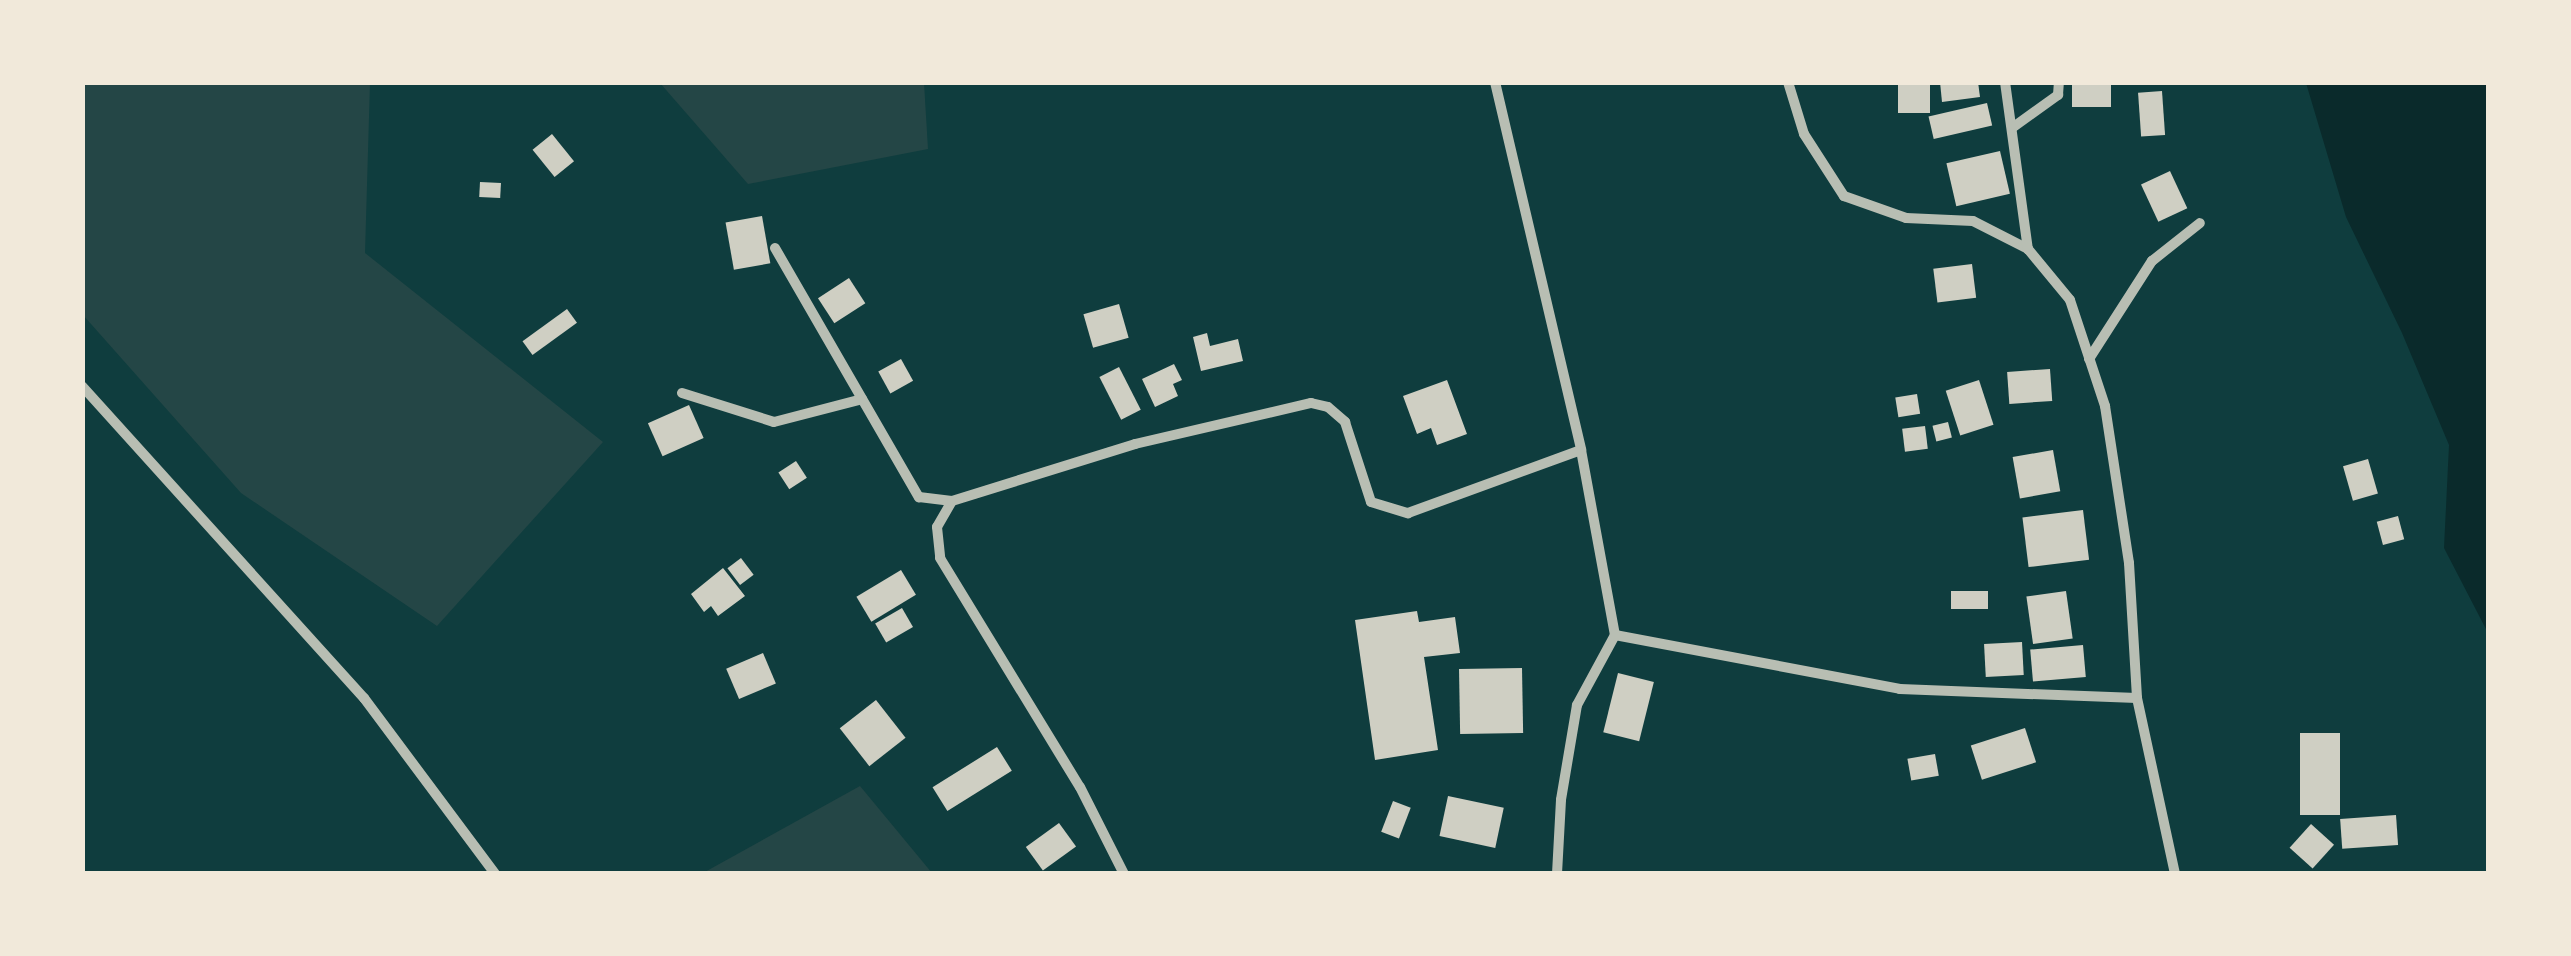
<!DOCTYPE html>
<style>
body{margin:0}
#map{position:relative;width:2571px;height:956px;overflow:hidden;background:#0f3d3e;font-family:"Sofia Sans Condensed",sans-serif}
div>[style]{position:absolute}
.green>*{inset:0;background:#244646}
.water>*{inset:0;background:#0a2a2b}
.building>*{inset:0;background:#cfcfc3;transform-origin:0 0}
.minor>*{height:10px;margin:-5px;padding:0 5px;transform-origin:5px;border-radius:5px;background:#b8beb3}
span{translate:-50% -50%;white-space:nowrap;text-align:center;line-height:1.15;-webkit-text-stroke:10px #f1e9da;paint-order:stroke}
.frame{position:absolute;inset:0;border:85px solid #f1e9da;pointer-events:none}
</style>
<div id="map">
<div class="green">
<i style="clip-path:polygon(82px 83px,370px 83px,365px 253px,603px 442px,437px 626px,241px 493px,83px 315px)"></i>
<i style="clip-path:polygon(660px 83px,924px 83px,928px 149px,748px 184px)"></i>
<i style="clip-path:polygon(860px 786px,932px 873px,703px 873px)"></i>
</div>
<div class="water">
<i style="clip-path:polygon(2306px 83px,2488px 83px,2488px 633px,2444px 548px,2449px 445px,2402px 333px,2346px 217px)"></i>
</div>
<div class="building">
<i style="left:1898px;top:82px;width:32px;height:31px"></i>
<i style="clip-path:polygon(1940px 82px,1978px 82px,1980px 97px,1942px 102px)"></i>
<i style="left:2072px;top:82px;width:39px;height:25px"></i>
<i style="left:2162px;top:91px;width:44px;height:24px;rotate:86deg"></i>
<i style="left:1987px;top:103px;width:23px;height:60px;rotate:77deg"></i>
<i style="left:552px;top:134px;width:35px;height:25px;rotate:51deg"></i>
<i style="left:2000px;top:151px;width:44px;height:55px;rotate:77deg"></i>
<i style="left:2170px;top:171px;width:41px;height:32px;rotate:65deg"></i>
<i style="left:480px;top:182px;width:21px;height:15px;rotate:3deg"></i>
<i style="left:762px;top:216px;width:48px;height:37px;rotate:80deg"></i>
<i style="left:1972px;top:264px;width:34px;height:39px;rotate:83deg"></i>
<i style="left:849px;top:278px;width:30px;height:37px;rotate:57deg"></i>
<i style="left:1119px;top:304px;width:35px;height:37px;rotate:74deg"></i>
<i style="left:567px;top:309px;width:17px;height:55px;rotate:54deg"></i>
<i style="clip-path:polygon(1207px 333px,1210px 346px,1238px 339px,1243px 361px,1201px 371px,1193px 337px)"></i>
<i style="left:901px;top:359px;width:25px;height:26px;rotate:61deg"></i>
<i style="clip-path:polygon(1174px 364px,1182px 380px,1173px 384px,1178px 396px,1155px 407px,1142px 379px)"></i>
<i style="left:1119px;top:367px;width:48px;height:22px;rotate:63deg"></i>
<i style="left:2050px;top:369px;width:32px;height:43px;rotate:86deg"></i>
<i style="clip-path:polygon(1447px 380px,1467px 434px,1437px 445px,1431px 428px,1417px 434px,1403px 396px)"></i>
<i style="left:1979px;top:380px;width:47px;height:35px;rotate:72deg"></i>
<i style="left:1917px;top:394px;width:20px;height:22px;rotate:81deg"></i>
<i style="left:689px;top:405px;width:36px;height:45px;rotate:66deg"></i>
<i style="left:1948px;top:422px;width:16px;height:16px;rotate:76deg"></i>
<i style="left:1925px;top:426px;width:23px;height:23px;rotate:83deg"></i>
<i style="left:2053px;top:450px;width:42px;height:41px;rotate:80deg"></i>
<i style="left:2368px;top:459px;width:36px;height:26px;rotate:74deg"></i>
<i style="left:796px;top:461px;width:20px;height:21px;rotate:57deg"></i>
<i style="left:2083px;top:510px;width:50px;height:61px;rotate:83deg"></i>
<i style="left:2398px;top:516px;width:24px;height:22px;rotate:75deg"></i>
<i style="left:741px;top:558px;width:21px;height:17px;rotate:53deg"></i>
<i style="clip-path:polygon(723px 568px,745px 596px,718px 616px,711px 606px,704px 612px,691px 594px)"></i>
<i style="left:901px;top:570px;width:29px;height:52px;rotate:59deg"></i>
<i style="left:1988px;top:591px;width:18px;height:37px;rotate:90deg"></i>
<i style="left:2066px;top:591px;width:48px;height:40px;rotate:82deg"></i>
<i style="left:902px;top:608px;width:22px;height:31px;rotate:60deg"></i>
<i style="clip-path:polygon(1417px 611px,1419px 622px,1455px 617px,1460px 653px,1424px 657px,1438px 750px,1375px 760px,1355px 620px)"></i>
<i style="left:2022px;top:642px;width:33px;height:38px;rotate:87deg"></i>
<i style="left:2083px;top:645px;width:32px;height:53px;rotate:85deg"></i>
<i style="left:763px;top:653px;width:33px;height:40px;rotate:67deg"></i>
<i style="left:1522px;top:668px;width:65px;height:63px;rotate:89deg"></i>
<i style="left:1618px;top:673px;width:37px;height:61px;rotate:14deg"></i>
<i style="left:876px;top:700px;width:48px;height:46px;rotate:52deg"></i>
<i style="left:2025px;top:728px;width:36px;height:57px;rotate:72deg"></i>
<i style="left:2300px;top:733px;width:40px;height:82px"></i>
<i style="left:997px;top:747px;width:28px;height:76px;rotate:58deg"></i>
<i style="left:1935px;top:754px;width:22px;height:28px;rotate:80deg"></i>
<i style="left:1448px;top:796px;width:57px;height:41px;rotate:12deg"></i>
<i style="left:1393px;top:801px;width:19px;height:33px;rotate:21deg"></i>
<i style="left:2396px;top:815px;width:30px;height:56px;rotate:86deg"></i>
<i style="left:1059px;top:823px;width:29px;height:41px;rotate:54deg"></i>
<i style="left:2311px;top:824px;width:31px;height:32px;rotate:42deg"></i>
</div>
<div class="minor">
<i style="left:1495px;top:82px;width:378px;rotate:76.8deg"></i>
<i style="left:1581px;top:450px;width:188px;rotate:79.6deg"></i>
<i style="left:1615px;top:635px;width:80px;rotate:118.5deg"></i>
<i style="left:1577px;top:705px;width:96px;rotate:99.6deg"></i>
<i style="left:1561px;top:800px;width:74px;rotate:93.1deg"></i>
<i style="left:1788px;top:82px;width:54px;rotate:72.9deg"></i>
<i style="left:1804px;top:134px;width:74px;rotate:57.2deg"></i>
<i style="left:1844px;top:196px;width:66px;rotate:19.5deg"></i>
<i style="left:1906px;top:218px;width:67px;rotate:2.6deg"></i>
<i style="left:1973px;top:221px;width:62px;rotate:27deg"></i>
<i style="left:2028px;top:249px;width:66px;rotate:50.5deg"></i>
<i style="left:2070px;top:300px;width:112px;rotate:71.7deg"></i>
<i style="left:2105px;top:406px;width:159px;rotate:81.3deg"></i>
<i style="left:2129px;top:563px;width:135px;rotate:86.6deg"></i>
<i style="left:2137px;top:698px;width:180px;rotate:77.8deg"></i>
<i style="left:2005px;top:82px;width:169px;rotate:82.2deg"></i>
<i style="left:2012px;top:128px;width:57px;rotate:-35.7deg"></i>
<i style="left:2058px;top:95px;width:13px;rotate:-86deg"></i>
<i style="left:775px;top:248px;width:288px;rotate:60deg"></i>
<i style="left:919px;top:497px;width:33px;rotate:7deg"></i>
<i style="left:952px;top:501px;width:30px;rotate:120deg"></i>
<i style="left:937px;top:527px;width:31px;rotate:84deg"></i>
<i style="left:940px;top:558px;width:268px;rotate:58.6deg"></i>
<i style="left:1080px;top:787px;width:97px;rotate:63.2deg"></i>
<i style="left:2089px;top:359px;width:117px;rotate:-57.3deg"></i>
<i style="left:2152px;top:261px;width:61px;rotate:-38.4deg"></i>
<i style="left:82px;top:386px;width:421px;rotate:47.9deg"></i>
<i style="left:364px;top:698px;width:219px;rotate:53.3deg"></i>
<i style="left:682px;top:393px;width:96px;rotate:17.5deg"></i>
<i style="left:774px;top:422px;width:91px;rotate:-14.6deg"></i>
<i style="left:952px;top:501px;width:192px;rotate:-17.3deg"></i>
<i style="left:1135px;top:444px;width:181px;rotate:-13.1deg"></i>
<i style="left:1311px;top:403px;width:17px;rotate:13deg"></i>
<i style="left:1328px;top:407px;width:23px;rotate:41deg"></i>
<i style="left:1345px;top:422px;width:84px;rotate:72deg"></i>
<i style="left:1371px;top:502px;width:39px;rotate:17deg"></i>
<i style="left:1408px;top:513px;width:184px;rotate:-20deg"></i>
<i style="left:1615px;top:635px;width:290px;rotate:10.7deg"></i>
<i style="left:1900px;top:689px;width:237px;rotate:2.2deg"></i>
</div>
<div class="frame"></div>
</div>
